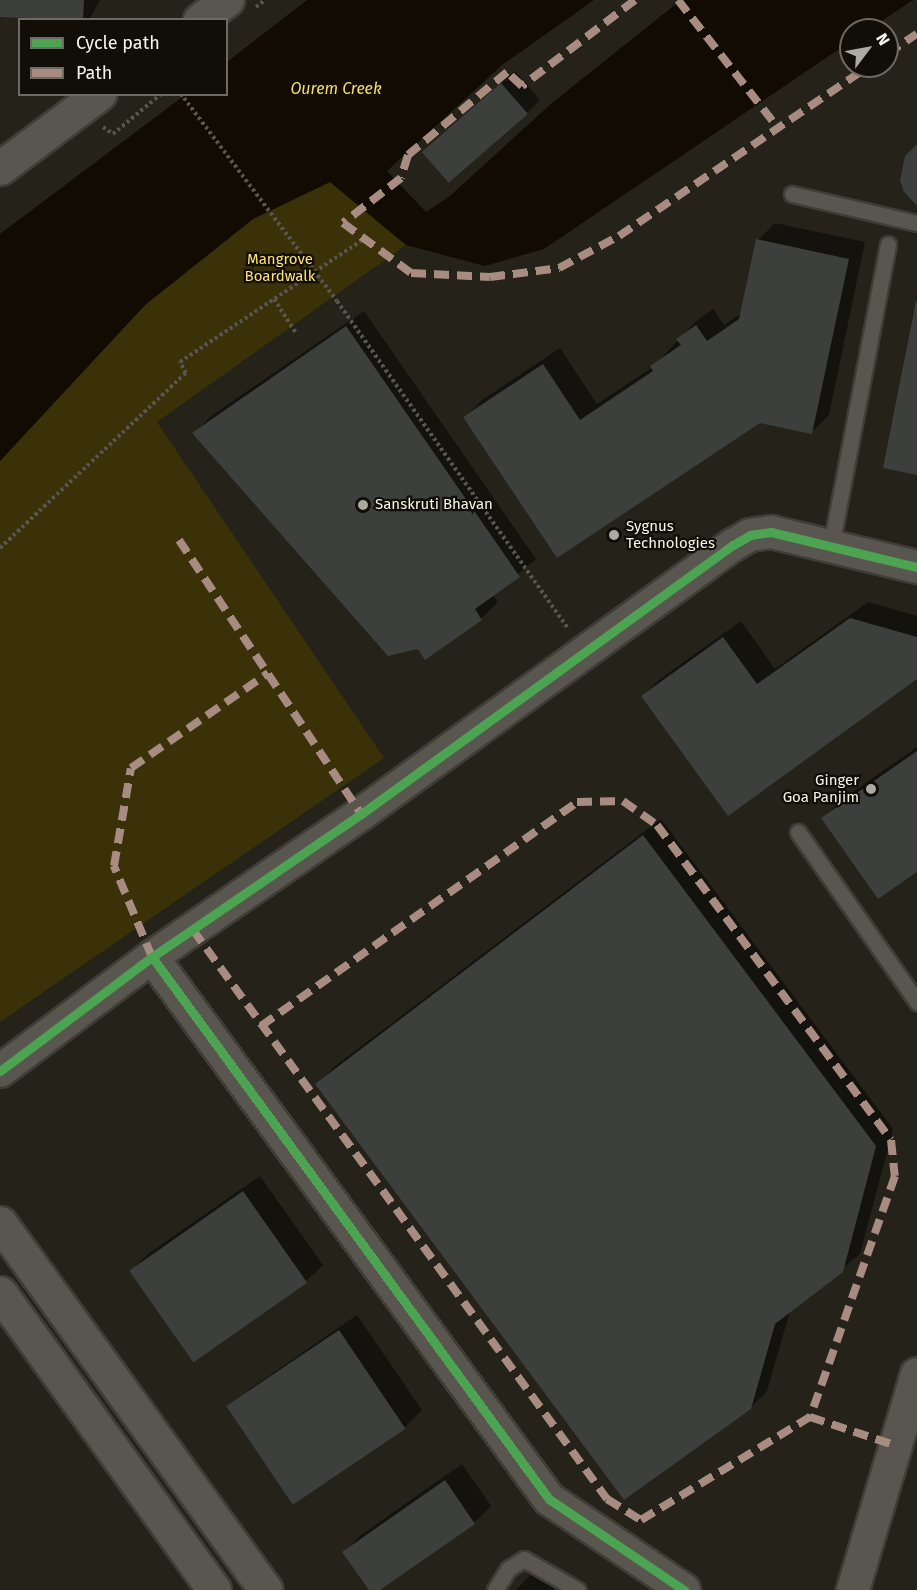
<!DOCTYPE html>
<style>
body{margin:0}
#map{position:relative;width:917px;height:1590px;overflow:hidden;background:#242219;font-family:"Fira Sans",sans-serif}
div>[style]{position:absolute}
.green>*{inset:0;background:#3a3109}
.water>*{inset:0;background:#110b02}
.shadow>*{inset:0;background:#0007}
.building>*{inset:0;background:#3d3f3d;transform-origin:0 0}
.path>*{height:4px;margin-top:-2px;transform-origin:0;background:repeating-linear-gradient(90deg,#585650 0 3px,transparent 0 6px)}
.roads{filter:drop-shadow(2px 0 #3f3d36) drop-shadow(-2px 0 #3f3d36) drop-shadow(0 2px #3f3d36) drop-shadow(0 -2px #3f3d36)}
.service>*{height:15px;margin:-7.5px;padding:0 7.5px;transform-origin:7.5px;border-radius:7.5px;background:#58564f}
.minor>*{height:32px;margin:-16px;padding:0 16px;transform-origin:16px;border-radius:16px;background:#58564f}
.tertiary>*{height:33px;margin:-16.5px;padding:0 16.5px;transform-origin:16.5px;border-radius:16.5px;background:#58564f}
.secondary>*{height:33px;margin:-16.5px;padding:0 16.5px;transform-origin:16.5px;border-radius:16.5px;background:#58564f}
.path-bridge>*{height:4px;margin-top:-2px;transform-origin:0;background:repeating-linear-gradient(90deg,#585650 0 3px,transparent 0 6px)}
.quiet>*{height:8px;margin-top:-4px;transform-origin:0;background:repeating-linear-gradient(90deg,#a88b81 0 15px,transparent 0 23px)}
.cycleway>*{height:9px;margin:-4.5px;padding:0 4.5px;transform-origin:4.5px;border-radius:4.5px;background:#4ca352}
.dots>*{width:16px;height:16px;translate:-50% -50%;box-sizing:border-box;border:3px solid #100e07;border-radius:50%}
span{translate:-50% -50%;white-space:nowrap;text-align:center;line-height:1.15;-webkit-text-stroke:4.5px #100e07;paint-order:stroke}
.park-label{font-size:15px;color:#fde176}
.poi-label{font-size:15px;color:#f7f4ea}
.left{translate:0 -50%;text-align:left}
.right{translate:-100% -50%;text-align:right}
.water-label{font-size:16px;color:#f7dc71;font-style:italic}
.legend{position:absolute;left:18px;top:18px;width:210px;height:78px;box-sizing:border-box;background:#100e07;border:2px solid #6c6a62;margin:0;padding:8px 10px;list-style:none;font-size:18px;color:#f7f4ea}
.legend li{display:flex;align-items:center;gap:12px;height:30px}
.legend b{width:30px;border:2px solid #6c6a62}
.north{position:absolute;left:839px;top:18px;width:60px;height:60px;box-sizing:border-box;background:#100e07;border:2px solid #6c6a62;border-radius:50%;rotate:58deg;font-size:16px;font-weight:700;line-height:24px;text-align:center;color:#f7f4ea}
.north::after{content:'';display:block;margin:auto;width:21px;height:27px;background:#adaaa1;clip-path:polygon(50% 0,100% 100%,50% 72%,0 100%)}
</style>
<div id="map">
<div class="green">
<i style="clip-path:polygon(330px 182px,406px 245px,157px 422px,384px 758px,0 1022px,0 461px,145px 305px,253px 219px)"></i>
</div>
<div class="water">
<i style="clip-path:polygon(307px 0,594px 0,502px 65px,387px 171px,426px 212px,450px 196px,552px 103px,681px 0,913px 0,868px 30px,851px 30px,851px 41px,544px 249px,485px 266px,406px 245px,330px 182px,253px 219px,145px 305px,0 461px,0 234px,185px 95px,226px 94px,227px 62px)"></i>
</div>
<div class="shadow">
<i style="clip-path:polygon(0 0,100px 0,89px 20px,21px 20px,21px 16px,0 15px)"></i>
<i style="clip-path:polygon(515px 71px,540px 100px,527px 113px,424px 152px)"></i>
<i style="clip-path:polygon(775px 223px,865px 242px,829px 415px,812px 432px,760px 421px,557px 556px,465px 417px,482px 400px,560px 348px,597px 404px,653px 367px,695px 322px,713px 309px,724px 325px,742px 313px,758px 240px)"></i>
<i style="clip-path:polygon(364px 311px,536px 559px,493px 595px,498px 602px,481px 619px,418px 647px,195px 433px,211px 416px)"></i>
<i style="clip-path:polygon(868px 602px,917px 616px,917px 677px,643px 696px,660px 679px,741px 621px,775px 669px)"></i>
<i style="clip-path:polygon(917px 747px,917px 870px,823px 818px,840px 801px)"></i>
<i style="clip-path:polygon(661px 819px,893px 1129px,860px 1254px,790px 1311px,767px 1391px,750px 1408px,317px 1084px,334px 1067px)"></i>
<i style="clip-path:polygon(260px 1176px,323px 1265px,306px 1281px,193px 1361px,131px 1271px,148px 1254px)"></i>
<i style="clip-path:polygon(357px 1315px,422px 1410px,405px 1427px,230px 1408px,247px 1391px)"></i>
<i style="clip-path:polygon(462px 1464px,491px 1506px,474px 1523px,377px 1590px,370px 1590px,344px 1552px,361px 1535px)"></i>
<i style="clip-path:polygon(535px 1570px,568px 1590px,516px 1590px)"></i>
</div>
<div class="building">
<i style="clip-path:polygon(0 0,84px 0,83px 20px,0 17px)"></i>
<i style="left:501px;top:83px;width:41px;height:105px;rotate:49deg"></i>
<i style="clip-path:polygon(917px 144px,917px 206px,904px 192px,900px 180px,905px 156px)"></i>
<i style="clip-path:polygon(756px 239px,849px 259px,812px 434px,760px 423px,557px 558px,463px 417px,543px 364px,580px 420px,653px 371px,650px 366px,681px 345px,676px 339px,696px 325px,707px 341px,739px 319px)"></i>
<i style="clip-path:polygon(916px 301px,917px 301px,917px 475px,883px 468px)"></i>
<i style="clip-path:polygon(346px 326px,520px 577px,475px 609px,482px 620px,425px 660px,418px 649px,388px 656px,192px 433px)"></i>
<i style="clip-path:polygon(850px 618px,917px 637px,917px 679px,728px 816px,641px 696px,723px 637px,757px 684px)"></i>
<i style="clip-path:polygon(917px 751px,917px 872px,878px 899px,821px 818px)"></i>
<i style="clip-path:polygon(643px 835px,876px 1146px,843px 1272px,775px 1324px,751px 1409px,624px 1500px,315px 1084px)"></i>
<i style="left:243px;top:1191px;width:112px;height:139px;rotate:55deg"></i>
<i style="left:339px;top:1330px;width:119px;height:136px;rotate:56deg"></i>
<i style="clip-path:polygon(445px 1480px,475px 1524px,380px 1590px,369px 1590px,342px 1552px)"></i>
</div>
<div class="path">
<i style="left:256px;top:7px;width:11px;rotate:-38deg"></i>
<i style="left:181px;top:94px;width:5px;rotate:53deg"></i>
<i style="left:103px;top:127px;width:12px;rotate:35deg"></i>
<i style="left:113px;top:134px;width:62px;rotate:-39.8deg"></i>
<i style="left:274px;top:299px;width:40px;rotate:57.1deg"></i>
<i style="left:337px;top:301px;width:401px;rotate:54.8deg"></i>
<i style="left:0;top:548px;width:255px;rotate:-43.3deg"></i>
<i style="left:186px;top:373px;width:13px;rotate:-119deg"></i>
<i style="left:180px;top:362px;width:219px;rotate:-33.8deg"></i>
</div>
<div class="roads">
<div class="service">
<i style="left:792px;top:194px;width:128px;rotate:13.1deg"></i>
<i style="left:831px;top:546px;width:307px;rotate:-79.3deg"></i>
<i style="left:798px;top:832px;width:208px;rotate:55deg"></i>
<i style="left:495px;top:1590px;width:25px;rotate:-58deg"></i>
<i style="left:508px;top:1569px;width:19px;rotate:-32deg"></i>
<i style="left:524px;top:1559px;width:62px;rotate:29.9deg"></i>
</div>
<div class="minor">
<i style="left:152px;top:957px;width:672px;rotate:53.78deg"></i>
<i style="left:549px;top:1499px;width:163px;rotate:34deg"></i>
<i style="left:0;top:1071px;width:190px;rotate:-36.9deg"></i>
<i style="left:152px;top:957px;width:253px;rotate:-34.4deg"></i>
<i style="left:361px;top:814px;width:459px;rotate:-35.9deg"></i>
<i style="left:733px;top:545px;width:20px;rotate:-30deg"></i>
<i style="left:750px;top:535px;width:21px;rotate:-8deg"></i>
<i style="left:771px;top:532px;width:150px;rotate:13.5deg"></i>
<i style="left:853px;top:1590px;width:225px;rotate:-73.5deg"></i>
</div>
<div class="tertiary">
<i style="left:200px;top:20px;width:34px;rotate:-37deg"></i>
<i style="left:0;top:168px;width:124px;rotate:-36.8deg"></i>
</div>
<div class="secondary">
<i style="left:0;top:1223px;width:453px;rotate:54.1deg"></i>
<i style="left:0;top:1293px;width:366px;rotate:54.2deg"></i>
</div>
</div>
<div class="path-bridge">
<i style="left:184px;top:98px;width:254px;rotate:53deg"></i>
</div>
<div class="quiet">
<i style="left:635px;top:0;width:142px;rotate:142.7deg"></i>
<i style="left:522px;top:86px;width:21px;rotate:-137deg"></i>
<i style="left:507px;top:72px;width:129px;rotate:140deg"></i>
<i style="left:408px;top:155px;width:24px;rotate:107deg"></i>
<i style="left:401px;top:178px;width:73px;rotate:142.2deg"></i>
<i style="left:343px;top:223px;width:84px;rotate:36.3deg"></i>
<i style="left:411px;top:273px;width:79px;rotate:2.9deg"></i>
<i style="left:490px;top:277px;width:70px;rotate:-7.4deg"></i>
<i style="left:559px;top:268px;width:68px;rotate:-28.1deg"></i>
<i style="left:619px;top:236px;width:302px;rotate:-34.2deg"></i>
<i style="left:678px;top:0;width:162px;rotate:52deg"></i>
<i style="left:887px;top:54px;width:36px;rotate:-34deg"></i>
<i style="left:179px;top:540px;width:329px;rotate:56.4deg"></i>
<i style="left:193px;top:930px;width:704px;rotate:53.96deg"></i>
<i style="left:607px;top:1499px;width:40px;rotate:32deg"></i>
<i style="left:641px;top:1520px;width:198px;rotate:-31.4deg"></i>
<i style="left:810px;top:1417px;width:89px;rotate:18.4deg"></i>
<i style="left:152px;top:957px;width:99px;rotate:-112.7deg"></i>
<i style="left:114px;top:866px;width:99px;rotate:-80.2deg"></i>
<i style="left:131px;top:768px;width:167px;rotate:-34.7deg"></i>
<i style="left:261px;top:1026px;width:387px;rotate:-35.3deg"></i>
<i style="left:577px;top:802px;width:46px;rotate:-1.2deg"></i>
<i style="left:623px;top:801px;width:42px;rotate:35.2deg"></i>
<i style="left:657px;top:825px;width:392px;rotate:53.4deg"></i>
<i style="left:891px;top:1140px;width:36px;rotate:84deg"></i>
<i style="left:895px;top:1176px;width:256px;rotate:109.4deg"></i>
</div>
<div class="cycleway">
<i style="left:152px;top:957px;width:672px;rotate:53.78deg"></i>
<i style="left:549px;top:1499px;width:163px;rotate:34deg"></i>
<i style="left:0;top:1071px;width:190px;rotate:-36.9deg"></i>
<i style="left:152px;top:957px;width:253px;rotate:-34.4deg"></i>
<i style="left:361px;top:814px;width:459px;rotate:-35.9deg"></i>
<i style="left:733px;top:545px;width:20px;rotate:-30deg"></i>
<i style="left:750px;top:535px;width:21px;rotate:-8deg"></i>
<i style="left:771px;top:532px;width:150px;rotate:13.5deg"></i>
</div>
<div class="dots">
<i style="left:363px;top:505px;background:#adaaa1"></i>
<i style="left:614px;top:535px;background:#adaaa1"></i>
<i style="left:871px;top:789px;background:#adaaa1"></i>
</div>
<div class="park-label">
<span style="left:280px;top:268px">Mangrove<br>Boardwalk</span>
</div>
<div class="poi-label">
<span class="left" style="left:375px;top:505px">Sanskruti Bhavan</span>
<span class="left" style="left:626px;top:535px">Sygnus<br>Technologies</span>
<span class="right" style="left:859px;top:789px">Ginger<br>Goa Panjim</span>
</div>
<div class="water-label">
<span style="left:336px;top:89px">Ourem Creek</span>
</div>
<ul class="legend">
<li><b style="height:8px;background:#4ca352"></b>Cycle path</li>
<li><b style="height:8px;background:#a88b81"></b>Path</li>
</ul>
<div class="north">N</div>
</div>
